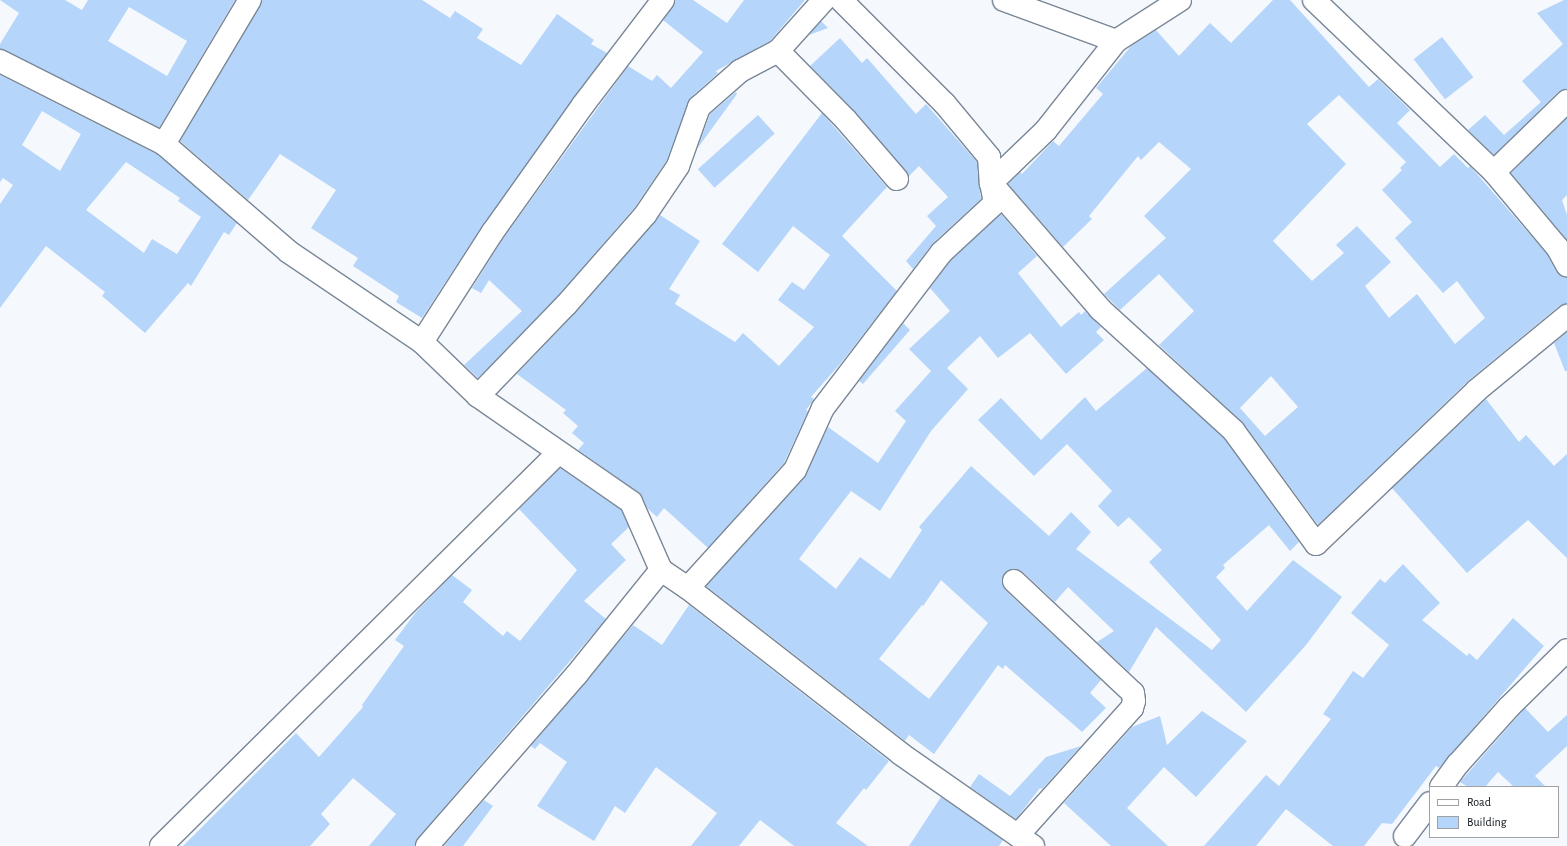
<!DOCTYPE html>
<style>
body{margin:0}
#map{position:relative;width:1567px;height:846px;overflow:hidden;background:#f5f8fc;font-family:"Alegreya Sans",sans-serif}
div>[style]{position:absolute}
.building>*{inset:0;background:#b6d5fa;transform-origin:0 0}
.roads{filter:drop-shadow(1px 0 #798797) drop-shadow(-1px 0 #798797) drop-shadow(0 1px #798797) drop-shadow(0 -1px #798797)}
.minor>*{height:22px;margin:-11px;padding:0 11px;transform-origin:11px;border-radius:11px;background:#fff}
span{translate:-50% -50%;white-space:nowrap;text-align:center;line-height:1.15;-webkit-text-stroke:4px #fff;paint-order:stroke}
.legend{position:absolute;left:1429px;top:786px;width:130px;height:52px;box-sizing:border-box;background:#fff;border:1px solid #9fa1a3;margin:0;padding:5px 7px;list-style:none;font-size:12px;color:#0e141a}
.legend li{display:flex;align-items:center;gap:8px;height:20px}
.legend b{width:20px;border:1px solid #9fa1a3}
</style>
<div id="map">
<div class="building">
<i style="clip-path:polygon(evenodd,0 0,65px 0,82px 10px,88px 0,235px 0,159px 128px,0 49px,0 44px,19px 13px,0 0,129px 7px,187px 41px,167px 76px,108px 41px,129px 7px)"></i>
<i style="clip-path:polygon(262px 0,422px 0,450px 18px,455px 11px,483px 29px,477px 38px,521px 65px,557px 14px,594px 40px,591px 44px,607px 53px,482px 226px,422px 318px,396px 302px,399px 296px,353px 266px,358px 258px,311px 228px,336px 190px,280px 154px,248px 200px,180px 141px)"></i>
<i style="clip-path:polygon(675px 0,693px 0,727px 23px,744px 0,805px 0,770px 41px,716px 71px,718px 73px,690px 98px,667px 160px,635px 207px,557px 297px,478px 378px,464px 365px,522px 311px,489px 280px,481px 293px,472px 288px,502px 240px,628px 66px,652px 81px,657px 75px,671px 88px,703px 52px,663px 20px)"></i>
<i style="clip-path:polygon(evenodd,1273px 0,1290px 0,1369px 87px,1378px 79px,1410px 110px,1397px 123px,1440px 167px,1454px 154px,1468px 168px,1470px 166px,1547px 254px,1556px 271px,1567px 277px,1567px 304px,1559px 306px,1469px 380px,1318px 525px,1243px 423px,1159px 345px,1194px 311px,1159px 274px,1120px 310px,1104px 294px,1166px 238px,1144px 216px,1191px 169px,1159px 142px,1141px 160px,1138px 156px,1089px 216px,1092px 219px,1063px 247px,1008px 184px,1020px 172px,1022px 174px,1053px 141px,1059px 146px,1103px 94px,1096px 88px,1131px 46px,1156px 30px,1179px 56px,1210px 23px,1231px 43px,1273px 0,1339px 95px,1406px 162px,1400px 168px,1402px 170px,1382px 190px,1412px 222px,1395px 238px,1443px 293px,1457px 281px,1485px 318px,1455px 344px,1417px 294px,1389px 318px,1365px 286px,1391px 262px,1357px 226px,1336px 245px,1344px 253px,1312px 281px,1273px 241px,1346px 164px,1307px 124px,1339px 95px,1273px 0,1271px 376px,1298px 407px,1265px 436px,1240px 408px,1271px 376px)"></i>
<i style="clip-path:polygon(1564px 0,1567px 0,1567px 89px,1558px 92px,1494px 155px,1468px 130px,1485px 115px,1504px 135px,1541px 102px,1522px 81px,1563px 44px,1537px 13px)"></i>
<i style="clip-path:polygon(821px 21px,828px 28px,809px 35px)"></i>
<i style="left:1442px;top:37px;width:51px;height:36px;rotate:52deg"></i>
<i style="clip-path:polygon(840px 38px,862px 63px,867px 58px,916px 114px,926px 104px,977px 162px,981px 199px,932px 244px,913px 269px,906px 261px,936px 226px,927px 216px,948px 197px,919px 166px,909px 176px,855px 112px,810px 66px)"></i>
<i style="clip-path:polygon(evenodd,0 75px,157px 154px,237px 223px,229px 235px,224px 232px,191px 286px,188px 283px,145px 333px,102px 296px,105px 292px,46px 246px,0 308px,0 204px,13px 185px,3px 178px,0 182px,0 75px,42px 111px,81px 134px,60px 171px,22px 145px,42px 111px,0 75px,126px 162px,180px 198px,178px 201px,201px 217px,177px 254px,152px 239px,144px 253px,86px 210px,126px 162px)"></i>
<i style="clip-path:polygon(736px 92px,737px 94px,697px 149px,710px 114px)"></i>
<i style="clip-path:polygon(822px 113px,887px 187px,842px 236px,897px 291px,840px 364px,811px 397px,814px 399px,806px 410px,808px 411px,784px 463px,708px 548px,664px 508px,657px 517px,648px 509px,638px 492px,578px 450px,584px 443px,572px 433px,578px 426px,563px 413px,566px 410px,517px 374px,575px 313px,660px 215px,700px 241px,669px 289px,680px 295px,675px 304px,735px 342px,743px 333px,779px 366px,814px 327px,778px 300px,792px 282px,804px 290px,830px 255px,793px 226px,758px 272px,722px 244px)"></i>
<i style="left:758px;top:115px;width:25px;height:81px;rotate:48deg"></i>
<i style="clip-path:polygon(1567px 118px,1567px 195px,1562px 200px,1567px 215px,1567px 240px,1511px 173px)"></i>
<i style="clip-path:polygon(evenodd,1001px 214px,1037px 256px,1018px 273px,1061px 327px,1079px 312px,1081px 315px,1085px 311px,1101px 327px,1096px 332px,1104px 340px,1066px 374px,1030px 333px,998px 358px,980px 336px,947px 368px,968px 389px,931px 431px,880px 511px,851px 491px,799px 559px,836px 589px,860px 557px,890px 579px,922px 530px,919px 527px,971px 466px,1049px 536px,1071px 512px,1091px 532px,1076px 549px,1212px 650px,1221px 640px,1149px 562px,1162px 550px,1129px 517px,1118px 527px,1098px 506px,1112px 491px,1067px 444px,1034px 476px,978px 420px,1001px 398px,1041px 440px,1085px 397px,1096px 411px,1147px 368px,1224px 438px,1299px 542px,1290px 551px,1269px 525px,1223px 565px,1225px 568px,1216px 577px,1247px 611px,1293px 560px,1342px 597px,1306px 645px,1246px 712px,1156px 627px,1129px 672px,1097px 642px,1114px 631px,1068px 587px,1055px 602px,1023px 572px,1011px 569px,1002px 578px,1005px 590px,1101px 680px,1090px 693px,1106px 708px,1082px 732px,1005px 665px,1003px 669px,998px 665px,934px 754px,909px 735px,905px 741px,706px 586px,804px 478px,828px 427px,878px 463px,906px 421px,895px 411px,931px 371px,909px 349px,950px 311px,930px 288px,950px 261px,1001px 214px,941px 580px,988px 623px,929px 699px,879px 659px,922px 605px,923px 606px,941px 580px)"></i>
<i style="clip-path:polygon(903px 323px,910px 330px,863px 384px,859px 381px)"></i>
<i style="clip-path:polygon(1567px 332px,1567px 371px,1565px 371px,1554px 343px)"></i>
<i style="clip-path:polygon(1486px 399px,1519px 442px,1526px 435px,1554px 466px,1567px 454px,1567px 558px,1528px 520px,1467px 573px,1392px 488px)"></i>
<i style="clip-path:polygon(560px 468px,621px 510px,629px 527px,611px 544px,626px 560px,584px 601px,606px 619px,418px 838px,415px 846px,369px 846px,396px 814px,353px 778px,321px 814px,330px 824px,310px 846px,183px 846px,296px 733px,319px 757px,363px 707px,362px 705px,404px 646px,395px 640px,416px 612px,452px 575px,472px 590px,463px 602px,503px 636px,507px 631px,520px 641px,577px 570px,519px 509px)"></i>
<i style="clip-path:polygon(1403px 564px,1440px 603px,1422px 620px,1467px 656px,1469px 653px,1477px 660px,1513px 618px,1544px 646px,1439px 768px,1436px 766px,1392px 824px,1382px 823px,1364px 846px,1333px 846px,1286px 809px,1256px 846px,1204px 846px,1266px 775px,1279px 786px,1331px 719px,1323px 714px,1353px 671px,1363px 678px,1389px 645px,1351px 613px,1380px 579px,1385px 583px)"></i>
<i style="clip-path:polygon(689px 605px,889px 761px,866px 790px,864px 788px,836px 823px,868px 846px,794px 846px,760px 820px,739px 846px,691px 846px,717px 813px,656px 767px,625px 813px,615px 806px,594px 841px,537px 806px,567px 762px,540px 743px,535px 749px,531px 746px,633px 625px,662px 645px)"></i>
<i style="clip-path:polygon(1525px 708px,1548px 732px,1567px 715px,1567px 746px,1535px 776px,1546px 787px,1514px 787px,1498px 772px,1485px 787px,1468px 787px,1460px 782px)"></i>
<i style="clip-path:polygon(1202px 711px,1247px 741px,1196px 797px,1164px 767px,1127px 808px,1168px 846px,1111px 846px,1064px 803px,1132px 727px,1160px 716px,1167px 745px)"></i>
<i style="clip-path:polygon(1081px 746px,1042px 789px,1040px 788px,1016px 819px,970px 787px,979px 774px,1010px 796px,1046px 757px)"></i>
<i style="clip-path:polygon(941px 797px,1003px 840px,999px 846px,909px 846px)"></i>
<i style="clip-path:polygon(484px 800px,493px 806px,463px 846px,444px 846px)"></i>
</div>
<div class="roads">
<div class="minor">
<i style="left:841px;top:0;width:147px;rotate:45deg"></i>
<i style="left:945px;top:104px;width:69px;rotate:50.3deg"></i>
<i style="left:989px;top:157px;width:26px;rotate:86deg"></i>
<i style="left:991px;top:183px;width:167px;rotate:49.1deg"></i>
<i style="left:1100px;top:309px;width:180px;rotate:42.3deg"></i>
<i style="left:1233px;top:430px;width:141px;rotate:53.9deg"></i>
<i style="left:1316px;top:544px;width:223px;rotate:-43.7deg"></i>
<i style="left:1477px;top:390px;width:117px;rotate:-39.4deg"></i>
<i style="left:1004px;top:0;width:119px;rotate:20.1deg"></i>
<i style="left:1314px;top:0;width:249px;rotate:43.7deg"></i>
<i style="left:1494px;top:172px;width:98px;rotate:50deg"></i>
<i style="left:1557px;top:247px;width:21px;rotate:61deg"></i>
<i style="left:778px;top:51px;width:97px;rotate:45.4deg"></i>
<i style="left:846px;top:120px;width:78px;rotate:49.2deg"></i>
<i style="left:0;top:61px;width:184px;rotate:26.8deg"></i>
<i style="left:164px;top:144px;width:165px;rotate:40.8deg"></i>
<i style="left:289px;top:252px;width:161px;rotate:34.1deg"></i>
<i style="left:422px;top:342px;width:78px;rotate:44deg"></i>
<i style="left:478px;top:396px;width:186px;rotate:34.7deg"></i>
<i style="left:631px;top:502px;width:74px;rotate:66.2deg"></i>
<i style="left:661px;top:570px;width:32px;rotate:34deg"></i>
<i style="left:688px;top:588px;width:270px;rotate:37.9deg"></i>
<i style="left:901px;top:754px;width:161px;rotate:34.9deg"></i>
<i style="left:164px;top:144px;width:168px;rotate:-59.2deg"></i>
<i style="left:1494px;top:172px;width:102px;rotate:-44.2deg"></i>
<i style="left:422px;top:342px;width:130px;rotate:-57.3deg"></i>
<i style="left:492px;top:233px;width:157px;rotate:-54.6deg"></i>
<i style="left:583px;top:105px;width:132px;rotate:-52.7deg"></i>
<i style="left:478px;top:396px;width:127px;rotate:-46deg"></i>
<i style="left:566px;top:305px;width:120px;rotate:-48.7deg"></i>
<i style="left:645px;top:215px;width:59px;rotate:-56deg"></i>
<i style="left:678px;top:166px;width:63px;rotate:-70.4deg"></i>
<i style="left:699px;top:107px;width:55px;rotate:-41.3deg"></i>
<i style="left:740px;top:71px;width:43px;rotate:-27.8deg"></i>
<i style="left:778px;top:51px;width:69px;rotate:-48deg"></i>
<i style="left:1014px;top:581px;width:163px;rotate:43.3deg"></i>
<i style="left:1133px;top:693px;width:8px;rotate:83deg"></i>
<i style="left:1134px;top:701px;width:7px;rotate:106deg"></i>
<i style="left:1132px;top:708px;width:171px;rotate:131.9deg"></i>
<i style="left:688px;top:588px;width:159px;rotate:-47.8deg"></i>
<i style="left:795px;top:470px;width:68px;rotate:-65.7deg"></i>
<i style="left:823px;top:408px;width:195px;rotate:-52.7deg"></i>
<i style="left:941px;top:253px;width:74px;rotate:-42.8deg"></i>
<i style="left:995px;top:203px;width:20px;rotate:-101deg"></i>
<i style="left:991px;top:183px;width:76px;rotate:-43.9deg"></i>
<i style="left:1046px;top:130px;width:113px;rotate:-51.8deg"></i>
<i style="left:1116px;top:41px;width:76px;rotate:-32.6deg"></i>
<i style="left:1441px;top:787px;width:29px;rotate:-54deg"></i>
<i style="left:1458px;top:764px;width:76px;rotate:-48.2deg"></i>
<i style="left:1509px;top:707px;width:81px;rotate:-44.5deg"></i>
<i style="left:1405px;top:836px;width:41px;rotate:-52.9deg"></i>
<i style="left:161px;top:846px;width:559px;rotate:-44.71deg"></i>
<i style="left:427px;top:846px;width:228px;rotate:-48.9deg"></i>
<i style="left:577px;top:674px;width:134px;rotate:-51.1deg"></i>
</div>
</div>
<ul class="legend">
<li><b style="height:5px;background:#fff"></b>Road</li>
<li><b style="height:11px;background:#b6d5fa"></b>Building</li>
</ul>
</div>
